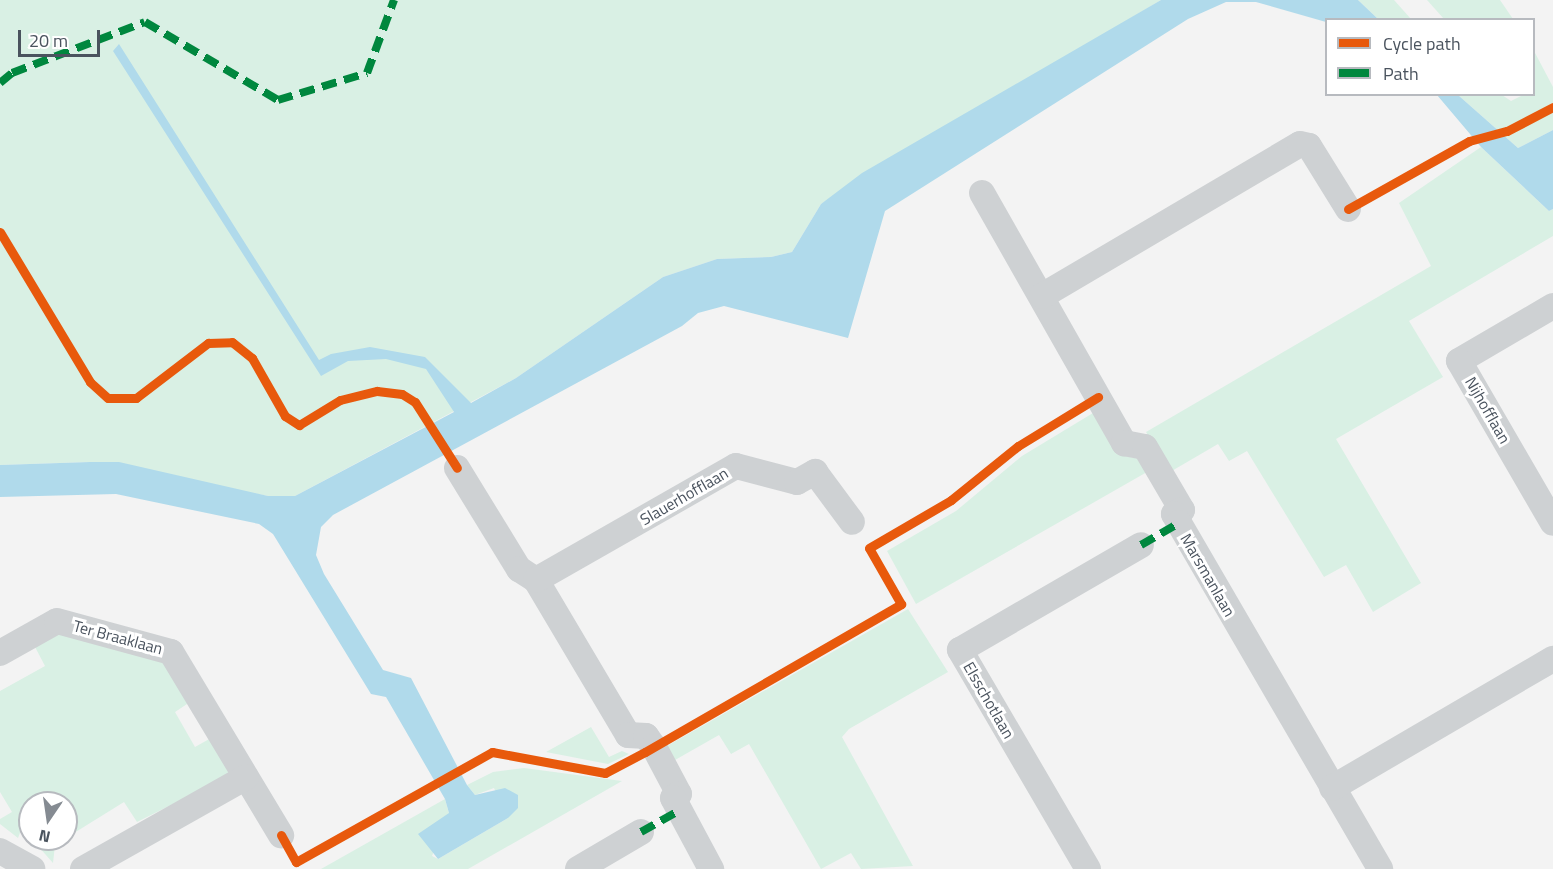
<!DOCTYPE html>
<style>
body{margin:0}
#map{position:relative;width:1553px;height:869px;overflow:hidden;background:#f3f3f3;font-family:"Titillium Web",sans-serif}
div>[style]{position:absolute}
.green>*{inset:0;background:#d9f0e4}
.water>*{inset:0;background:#b0daeb}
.minor>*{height:26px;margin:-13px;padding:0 13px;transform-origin:13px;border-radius:13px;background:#ced1d3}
.quiet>*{height:8px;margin-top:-4px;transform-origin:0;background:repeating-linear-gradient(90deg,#00873e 0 15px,transparent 0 23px)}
.cycleway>*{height:9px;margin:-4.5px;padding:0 4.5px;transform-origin:4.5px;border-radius:4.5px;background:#e8590c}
span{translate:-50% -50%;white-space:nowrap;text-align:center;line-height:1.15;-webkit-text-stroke:6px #fff;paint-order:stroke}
.street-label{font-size:16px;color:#4a535e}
.legend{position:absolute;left:1325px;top:18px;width:210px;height:78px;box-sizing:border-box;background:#fff;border:2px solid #b7babf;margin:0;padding:8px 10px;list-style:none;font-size:18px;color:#4a535e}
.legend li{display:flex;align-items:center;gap:12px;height:30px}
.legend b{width:30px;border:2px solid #b7babf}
.north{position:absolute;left:18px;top:791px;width:60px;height:60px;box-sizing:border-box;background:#fff;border:2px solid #b7babf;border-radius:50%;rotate:193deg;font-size:16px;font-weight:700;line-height:24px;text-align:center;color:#4a535e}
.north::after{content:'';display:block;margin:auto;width:21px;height:27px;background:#858b92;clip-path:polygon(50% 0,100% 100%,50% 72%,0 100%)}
.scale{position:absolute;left:18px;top:30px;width:82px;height:27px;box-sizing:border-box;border:3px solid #4a535e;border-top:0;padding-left:8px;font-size:18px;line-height:21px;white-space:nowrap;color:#4a535e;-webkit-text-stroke:4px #fff;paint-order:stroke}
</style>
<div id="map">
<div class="green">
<i style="clip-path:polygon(0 0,1161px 0,821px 204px,792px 252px,771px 257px,717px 259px,663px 277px,516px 378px,295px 496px,268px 496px,90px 462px,0 465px)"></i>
<i style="clip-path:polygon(1358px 0,1394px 0,1411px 19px,1378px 19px)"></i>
<i style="clip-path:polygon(1427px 0,1500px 0,1513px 19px,1444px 19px)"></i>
<i style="clip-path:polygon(1534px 51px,1553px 87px,1553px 130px,1518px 148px,1458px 95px,1502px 95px,1511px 101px,1523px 95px,1534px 94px)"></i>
<i style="clip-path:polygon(1481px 147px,1549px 211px,1553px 209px,1553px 236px,1409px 321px,1443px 377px,1336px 439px,1421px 583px,1373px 612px,1346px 565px,1324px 577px,1247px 451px,1229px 461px,1218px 444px,1170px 472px,1146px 432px,1431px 266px,1399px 203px)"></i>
<i style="clip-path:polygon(1093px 413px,1117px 454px,1139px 459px,1147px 472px,916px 604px,887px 551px,956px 511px,1022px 456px)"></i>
<i style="clip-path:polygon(908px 609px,948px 672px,849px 729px,842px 737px,913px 866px,861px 869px,851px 853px,821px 869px,749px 744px,731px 754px,719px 735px,668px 764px,660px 750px)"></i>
<i style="clip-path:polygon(60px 631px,166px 660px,190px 702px,175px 712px,195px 747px,211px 738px,233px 774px,137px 822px,124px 802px,66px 838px,66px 803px,30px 803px,30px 828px,23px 825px,18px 838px,0 824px,0 819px,12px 812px,0 792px,0 691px,45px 666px,34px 645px)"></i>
<i style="clip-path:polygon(591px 727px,609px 757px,622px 751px,629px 754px,608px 764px,546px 752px)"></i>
<i style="clip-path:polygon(524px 768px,622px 781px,468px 869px,321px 869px,445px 799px,449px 813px,432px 856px,438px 859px,508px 818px,494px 788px,475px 795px,467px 785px,493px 772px)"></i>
<i style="clip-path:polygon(42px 839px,64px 839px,55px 845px,53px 863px,38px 846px)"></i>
</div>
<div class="water">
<i style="clip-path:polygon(1161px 0,1358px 0,1378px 19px,1326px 22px,1256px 2px,1226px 2px,1188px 19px,885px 211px,848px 338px,724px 306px,698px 313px,682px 326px,333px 515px,321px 527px,316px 555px,324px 574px,383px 670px,411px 678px,467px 785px,475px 795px,505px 788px,518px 795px,518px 808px,508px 818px,438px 859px,418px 834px,449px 813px,445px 799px,386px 697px,371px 694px,273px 534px,259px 524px,116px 494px,0 497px,0 465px,90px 462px,119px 462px,268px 496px,295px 496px,454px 412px,426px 369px,386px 359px,348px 361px,321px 376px,113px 51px,119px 44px,319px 360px,331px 354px,370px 347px,425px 357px,471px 403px,516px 378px,663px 277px,717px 259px,771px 257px,792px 252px,821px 204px,862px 173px)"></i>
<i style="clip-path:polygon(1437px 95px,1458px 95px,1518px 148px,1553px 130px,1553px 209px,1549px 211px,1481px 147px)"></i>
</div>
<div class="minor">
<i style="left:982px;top:193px;width:288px;rotate:60.4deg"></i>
<i style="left:1124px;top:443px;width:21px;rotate:11deg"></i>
<i style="left:1145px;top:447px;width:73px;rotate:59.6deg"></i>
<i style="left:1182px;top:510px;width:9px;rotate:153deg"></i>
<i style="left:1174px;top:514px;width:10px;rotate:61deg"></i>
<i style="left:1179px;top:523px;width:400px;rotate:59.8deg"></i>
<i style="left:1042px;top:296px;width:299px;rotate:-30.5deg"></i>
<i style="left:1300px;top:144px;width:9px;rotate:13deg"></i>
<i style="left:1309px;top:146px;width:74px;rotate:58.2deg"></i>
<i style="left:1553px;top:306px;width:109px;rotate:149.7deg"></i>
<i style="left:1459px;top:361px;width:187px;rotate:59.9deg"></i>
<i style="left:457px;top:468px;width:119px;rotate:58.5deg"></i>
<i style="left:519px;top:569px;width:20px;rotate:33deg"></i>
<i style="left:536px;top:580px;width:180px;rotate:59.3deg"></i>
<i style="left:628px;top:735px;width:18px;rotate:3deg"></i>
<i style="left:646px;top:736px;width:14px;rotate:54deg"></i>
<i style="left:654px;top:747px;width:53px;rotate:62deg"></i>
<i style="left:679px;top:794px;width:7px;rotate:146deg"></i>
<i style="left:673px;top:798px;width:81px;rotate:61.8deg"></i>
<i style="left:536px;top:580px;width:230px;rotate:-29.7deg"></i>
<i style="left:736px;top:466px;width:63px;rotate:14.7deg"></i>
<i style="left:797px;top:482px;width:21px;rotate:-29deg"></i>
<i style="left:815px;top:472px;width:62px;rotate:53.5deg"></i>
<i style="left:0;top:653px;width:65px;rotate:-29.3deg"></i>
<i style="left:57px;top:621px;width:118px;rotate:15.2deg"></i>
<i style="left:171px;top:652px;width:214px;rotate:59deg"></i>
<i style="left:1332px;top:788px;width:256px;rotate:-30.3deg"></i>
<i style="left:0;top:851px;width:37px;rotate:29deg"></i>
<i style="left:83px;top:869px;width:187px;rotate:-29.4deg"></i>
<i style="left:578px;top:869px;width:73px;rotate:-30.4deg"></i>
<i style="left:1088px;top:869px;width:254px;rotate:-120.3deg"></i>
<i style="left:960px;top:650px;width:209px;rotate:-30.1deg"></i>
</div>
<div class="quiet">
<i style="left:0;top:83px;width:16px;rotate:-40deg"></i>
<i style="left:12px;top:73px;width:142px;rotate:-21deg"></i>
<i style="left:145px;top:22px;width:154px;rotate:30.4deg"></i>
<i style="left:278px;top:100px;width:93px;rotate:-16.9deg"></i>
<i style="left:367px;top:73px;width:78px;rotate:-69.7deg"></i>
<i style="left:1141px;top:545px;width:44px;rotate:-30.1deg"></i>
<i style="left:641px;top:832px;width:45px;rotate:-29.4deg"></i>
</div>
<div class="cycleway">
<i style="left:1348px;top:209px;width:139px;rotate:-29.3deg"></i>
<i style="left:1469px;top:141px;width:39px;rotate:-15deg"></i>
<i style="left:1507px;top:131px;width:52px;rotate:-27.6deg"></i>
<i style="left:0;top:232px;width:175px;rotate:59deg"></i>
<i style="left:90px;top:382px;width:24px;rotate:42deg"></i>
<i style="left:108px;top:398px;width:28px"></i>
<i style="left:136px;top:398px;width:91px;rotate:-37.4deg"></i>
<i style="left:208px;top:343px;width:24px;rotate:-2deg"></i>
<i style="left:232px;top:342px;width:26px;rotate:39deg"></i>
<i style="left:252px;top:358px;width:67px;rotate:60.4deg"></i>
<i style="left:285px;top:416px;width:17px;rotate:33deg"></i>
<i style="left:299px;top:425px;width:48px;rotate:-31.4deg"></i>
<i style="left:340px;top:400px;width:38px;rotate:-14deg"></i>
<i style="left:377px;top:391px;width:25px;rotate:7deg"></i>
<i style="left:402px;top:394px;width:15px;rotate:32deg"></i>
<i style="left:415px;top:402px;width:78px;rotate:57.5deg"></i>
<i style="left:281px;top:835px;width:31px;rotate:61deg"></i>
<i style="left:296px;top:862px;width:225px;rotate:-29.3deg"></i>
<i style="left:492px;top:752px;width:115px;rotate:10.5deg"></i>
<i style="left:605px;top:773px;width:45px;rotate:-27.7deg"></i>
<i style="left:645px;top:752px;width:296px;rotate:-30deg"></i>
<i style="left:901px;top:604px;width:64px;rotate:-119.7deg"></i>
<i style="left:869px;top:548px;width:95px;rotate:-30.3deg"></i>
<i style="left:951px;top:500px;width:86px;rotate:-38.9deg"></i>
<i style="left:1018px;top:446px;width:94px;rotate:-31.5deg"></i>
</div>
<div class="street-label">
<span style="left:1488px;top:410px;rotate:60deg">Nijhofflaan</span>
<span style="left:684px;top:496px;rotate:-30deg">Slauerhofflaan</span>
<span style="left:1208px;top:575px;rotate:60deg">Marsmanlaan</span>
<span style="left:118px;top:637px;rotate:15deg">Ter Braaklaan</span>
<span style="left:989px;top:700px;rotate:60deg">Elsschotlaan</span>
</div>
<ul class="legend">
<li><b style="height:8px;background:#e8590c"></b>Cycle path</li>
<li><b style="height:8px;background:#00873e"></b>Path</li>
</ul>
<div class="north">N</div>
<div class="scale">20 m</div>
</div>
